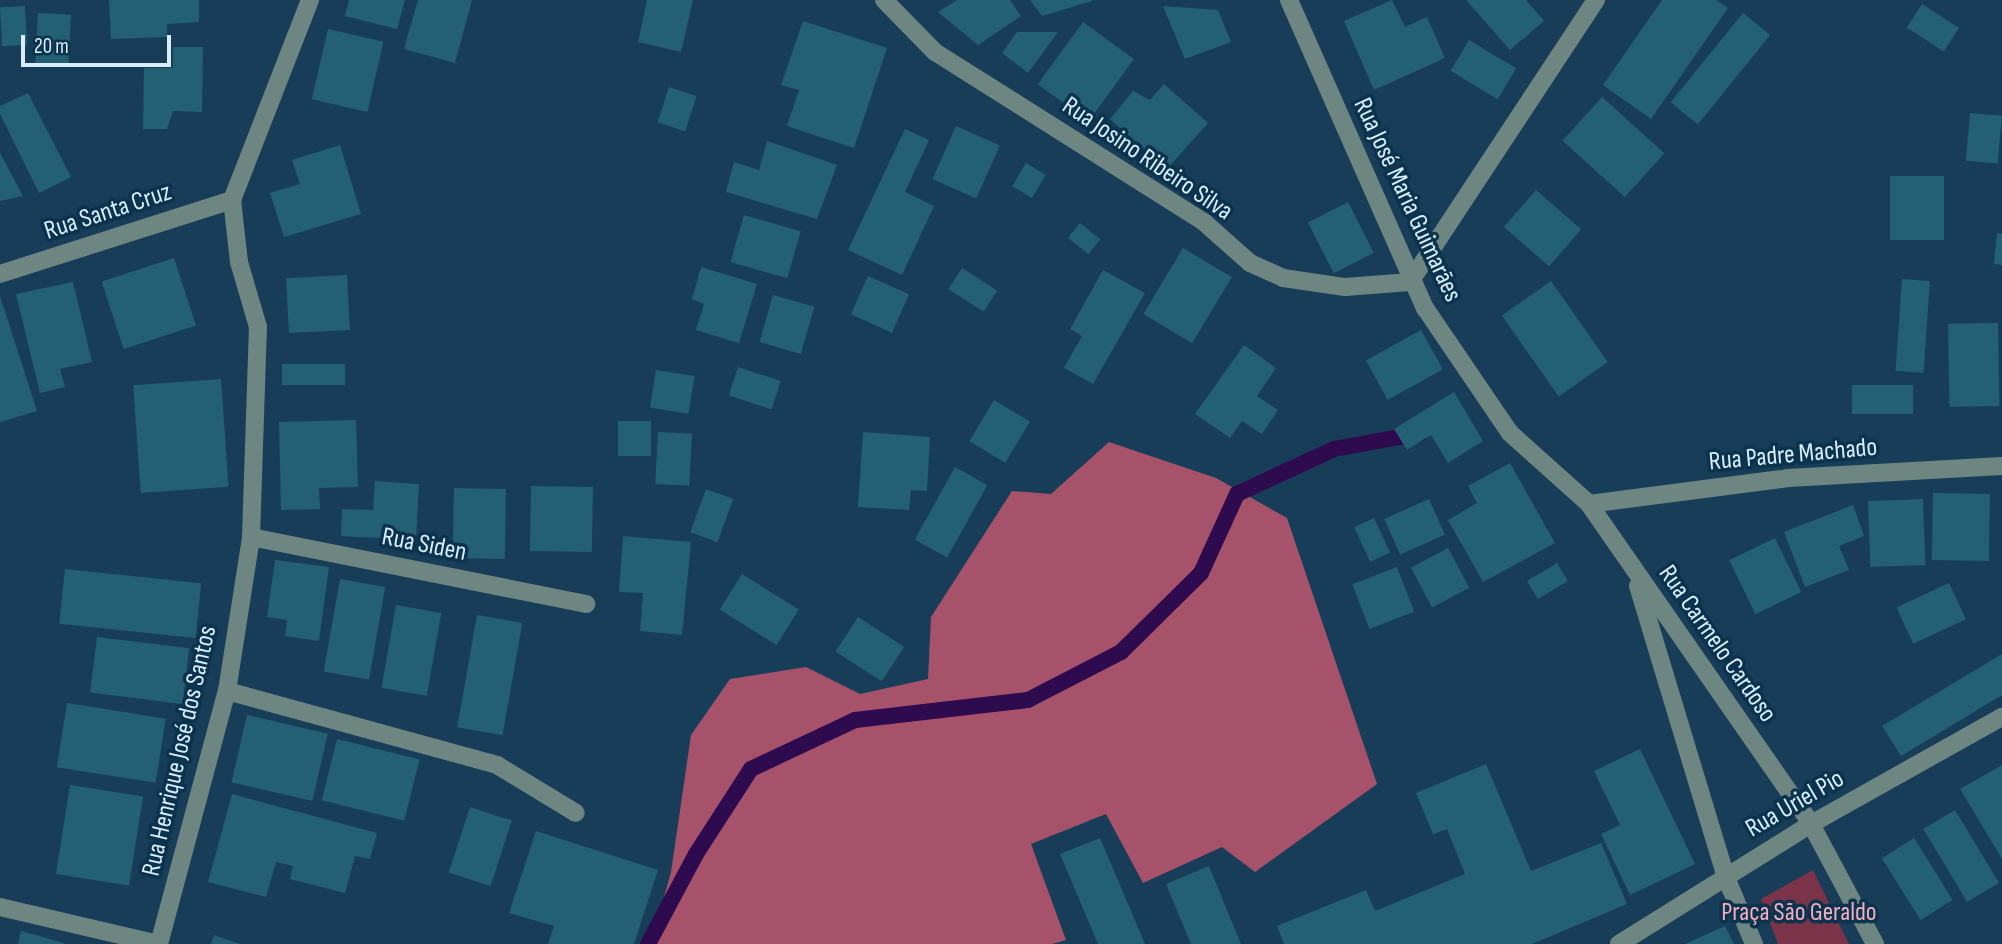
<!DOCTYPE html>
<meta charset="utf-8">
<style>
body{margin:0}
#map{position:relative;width:2002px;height:944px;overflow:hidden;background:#183d58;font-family:"Sofia Sans Condensed",sans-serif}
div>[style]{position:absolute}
.green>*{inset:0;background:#7b334a}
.forest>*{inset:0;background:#a6526b}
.stream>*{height:16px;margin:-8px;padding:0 8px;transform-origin:8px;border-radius:8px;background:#2e0a4e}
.building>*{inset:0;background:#236073;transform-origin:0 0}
.minor>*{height:18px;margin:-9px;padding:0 9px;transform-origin:9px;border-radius:9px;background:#6e8681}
span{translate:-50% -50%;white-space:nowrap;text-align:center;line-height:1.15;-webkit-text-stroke:7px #0c334d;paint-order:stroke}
.street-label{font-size:26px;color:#d8edfe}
.park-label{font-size:26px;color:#f4adbf}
.scale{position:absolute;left:21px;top:35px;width:150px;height:32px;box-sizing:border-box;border:4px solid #d8edfe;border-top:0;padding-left:9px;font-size:21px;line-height:24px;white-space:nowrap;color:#d8edfe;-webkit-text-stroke:5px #0c334d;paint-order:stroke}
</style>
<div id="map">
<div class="green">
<i style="clip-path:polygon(1813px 870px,1849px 944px,1778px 944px,1761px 899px)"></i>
</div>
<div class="forest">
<i style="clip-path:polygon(1109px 442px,1216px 478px,1287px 518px,1377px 784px,1255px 872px,1222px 847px,1143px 883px,1106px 814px,1031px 844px,1066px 940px,1052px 944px,651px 944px,671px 872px,691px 735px,730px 679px,806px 667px,860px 694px,928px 679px,931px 617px,1012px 491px,1051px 494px)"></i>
</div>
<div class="stream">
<i style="left:648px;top:944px;width:102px;rotate:-61.9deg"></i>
<i style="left:696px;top:854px;width:101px;rotate:-57.1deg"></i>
<i style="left:751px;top:769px;width:115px;rotate:-25.2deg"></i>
<i style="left:855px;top:720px;width:174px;rotate:-6.6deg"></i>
<i style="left:1028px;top:700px;width:105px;rotate:-27.3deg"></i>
<i style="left:1121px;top:652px;width:112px;rotate:-44.6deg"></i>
<i style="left:1201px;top:573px;width:87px;rotate:-65.5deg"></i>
<i style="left:1237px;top:494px;width:107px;rotate:-24.9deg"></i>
<i style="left:1334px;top:449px;width:88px;rotate:-10.4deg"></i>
</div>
<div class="building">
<i style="clip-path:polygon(109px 0,199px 0,199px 22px,167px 24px,167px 37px,111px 39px)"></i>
<i style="clip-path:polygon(349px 0,405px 0,397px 29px,345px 16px)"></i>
<i style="clip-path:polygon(418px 0,472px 0,455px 63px,404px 49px)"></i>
<i style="clip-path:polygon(647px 0,693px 0,681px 52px,638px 42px)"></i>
<i style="clip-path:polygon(957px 0,1010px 0,1021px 16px,978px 45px,938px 12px)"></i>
<i style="clip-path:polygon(1030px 0,1092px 0,1092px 1px,1042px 16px)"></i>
<i style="clip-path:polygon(1392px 0,1405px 27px,1427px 17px,1445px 58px,1374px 90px,1344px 21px)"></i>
<i style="clip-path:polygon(1466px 0,1526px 0,1544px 21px,1510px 50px)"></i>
<i style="clip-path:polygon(1662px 0,1716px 0,1728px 8px,1651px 119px,1603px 85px)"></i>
<i style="left:1922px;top:4px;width:44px;height:28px;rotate:33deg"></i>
<i style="left:25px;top:6px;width:39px;height:25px;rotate:87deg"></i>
<i style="clip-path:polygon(1163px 6px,1218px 10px,1231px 42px,1185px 59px)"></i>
<i style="left:38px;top:13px;width:33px;height:50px;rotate:3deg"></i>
<i style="left:1743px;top:13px;width:35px;height:115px;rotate:39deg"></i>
<i style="clip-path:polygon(803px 21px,887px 48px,854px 148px,787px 126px,799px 90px,781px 85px)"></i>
<i style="left:1083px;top:22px;width:63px;height:77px;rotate:36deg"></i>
<i style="left:328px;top:29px;width:57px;height:72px;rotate:13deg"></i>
<i style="clip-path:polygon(1017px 32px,1058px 32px,1028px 73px,1002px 53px)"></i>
<i style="left:1469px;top:40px;width:55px;height:36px;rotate:31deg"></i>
<i style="clip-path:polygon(173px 47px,203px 47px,202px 112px,173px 111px,167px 129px,143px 129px,144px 68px,173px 68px)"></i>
<i style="clip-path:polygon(1164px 84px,1208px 123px,1167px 169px,1110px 119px,1133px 91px,1150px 100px)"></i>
<i style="left:669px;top:87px;width:29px;height:37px;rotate:18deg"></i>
<i style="clip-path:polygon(28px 93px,71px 177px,39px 193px,0 114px,0 106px)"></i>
<i style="left:1602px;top:97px;width:84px;height:59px;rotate:42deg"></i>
<i style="left:1970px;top:113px;width:32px;height:48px;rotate:5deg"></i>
<i style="left:956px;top:126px;width:48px;height:58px;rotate:24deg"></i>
<i style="clip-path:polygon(905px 129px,929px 140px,905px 192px,934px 206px,902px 275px,848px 250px)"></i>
<i style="clip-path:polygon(767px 141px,837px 165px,817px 219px,726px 192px,734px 162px,759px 170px)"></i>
<i style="clip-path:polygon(340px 145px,361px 214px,284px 237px,270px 193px,300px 184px,292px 160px)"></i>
<i style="clip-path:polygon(0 153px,23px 196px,0 201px)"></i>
<i style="left:1026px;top:163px;width:23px;height:27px;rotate:31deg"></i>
<i style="left:1890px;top:176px;width:54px;height:64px"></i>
<i style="left:1536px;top:190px;width:60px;height:49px;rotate:41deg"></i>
<i style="left:1348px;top:202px;width:57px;height:45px;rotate:63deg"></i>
<i style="left:744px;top:215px;width:59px;height:49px;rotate:16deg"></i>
<i style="left:1080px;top:223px;width:26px;height:19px;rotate:39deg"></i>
<i style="clip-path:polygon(1997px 233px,2002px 234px,2002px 265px,1994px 264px)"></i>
<i style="left:1183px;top:248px;width:57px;height:77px;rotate:31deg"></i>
<i style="left:174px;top:258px;width:71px;height:76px;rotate:72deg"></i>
<i style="clip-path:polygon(701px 267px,757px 284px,739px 343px,696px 330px,704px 304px,692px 299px)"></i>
<i style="left:962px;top:268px;width:42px;height:25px;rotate:33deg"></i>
<i style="clip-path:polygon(1103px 270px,1145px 293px,1093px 384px,1064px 368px,1082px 336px,1070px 329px)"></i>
<i style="left:347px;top:275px;width:55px;height:61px;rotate:87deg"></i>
<i style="left:868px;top:276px;width:45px;height:42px;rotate:24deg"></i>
<i style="left:1902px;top:279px;width:28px;height:92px;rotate:4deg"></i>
<i style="left:1551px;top:281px;width:99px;height:60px;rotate:55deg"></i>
<i style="clip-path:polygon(73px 282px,92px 362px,60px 369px,65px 387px,40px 393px,16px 294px)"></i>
<i style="left:773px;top:295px;width:43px;height:49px;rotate:16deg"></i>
<i style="clip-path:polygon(0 296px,37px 411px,0 422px)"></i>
<i style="left:1998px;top:323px;width:83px;height:50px;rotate:89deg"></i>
<i style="left:1421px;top:330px;width:45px;height:63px;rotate:61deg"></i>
<i style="clip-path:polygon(1244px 345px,1276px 368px,1257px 396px,1278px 410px,1262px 434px,1242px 421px,1230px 438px,1195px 414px)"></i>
<i style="left:282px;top:364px;width:63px;height:21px"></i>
<i style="left:738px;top:367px;width:45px;height:30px;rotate:18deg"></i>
<i style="left:656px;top:370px;width:39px;height:38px;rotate:9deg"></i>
<i style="left:221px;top:379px;width:108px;height:88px;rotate:86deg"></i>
<i style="left:1913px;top:385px;width:29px;height:61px;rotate:90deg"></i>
<i style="clip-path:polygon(1454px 392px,1483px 441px,1448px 463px,1431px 435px,1407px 450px,1394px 429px)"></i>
<i style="left:994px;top:400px;width:42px;height:48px;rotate:31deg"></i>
<i style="clip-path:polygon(356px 420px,358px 487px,319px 488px,320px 509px,281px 510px,279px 422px)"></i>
<i style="left:618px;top:421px;width:33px;height:35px"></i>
<i style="left:658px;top:432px;width:34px;height:52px;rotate:3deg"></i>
<i style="clip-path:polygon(863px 432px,930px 437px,927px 491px,911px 490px,909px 510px,858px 507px)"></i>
<i style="clip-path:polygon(1510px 463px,1555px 543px,1483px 582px,1448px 520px,1477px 503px,1468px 486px)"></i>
<i style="left:955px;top:467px;width:37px;height:83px;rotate:29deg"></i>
<i style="clip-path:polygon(375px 481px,419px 484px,416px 540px,341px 536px,342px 509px,373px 510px)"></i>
<i style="left:531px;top:486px;width:62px;height:65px;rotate:1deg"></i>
<i style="left:454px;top:488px;width:52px;height:70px;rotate:1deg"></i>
<i style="left:706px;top:489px;width:29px;height:46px;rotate:20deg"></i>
<i style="left:1933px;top:493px;width:57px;height:67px;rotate:1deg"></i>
<i style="left:1429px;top:499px;width:39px;height:49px;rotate:66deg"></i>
<i style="left:1923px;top:499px;width:66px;height:55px;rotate:88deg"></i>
<i style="clip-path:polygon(1853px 505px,1864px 536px,1839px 546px,1849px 570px,1805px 587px,1784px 532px)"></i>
<i style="left:1374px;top:518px;width:38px;height:22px;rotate:65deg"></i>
<i style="clip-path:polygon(623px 536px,691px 542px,682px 635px,640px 631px,643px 593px,619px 592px)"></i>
<i style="left:1775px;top:538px;width:60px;height:51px;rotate:64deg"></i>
<i style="left:1448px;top:548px;width:45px;height:42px;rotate:62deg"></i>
<i style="clip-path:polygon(275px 560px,329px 567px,319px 641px,285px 636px,287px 620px,267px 617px)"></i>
<i style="left:1557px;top:563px;width:21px;height:35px;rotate:59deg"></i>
<i style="left:1397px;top:567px;width:48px;height:48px;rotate:69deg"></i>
<i style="left:65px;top:569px;width:137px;height:55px;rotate:6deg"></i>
<i style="left:742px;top:574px;width:67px;height:42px;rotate:32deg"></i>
<i style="left:340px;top:579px;width:46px;height:94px;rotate:10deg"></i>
<i style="left:1949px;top:583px;width:40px;height:58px;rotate:65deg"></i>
<i style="left:396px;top:605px;width:46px;height:84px;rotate:10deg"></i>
<i style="left:477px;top:615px;width:46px;height:114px;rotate:10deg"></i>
<i style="left:858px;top:617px;width:55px;height:41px;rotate:33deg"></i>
<i style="left:97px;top:637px;width:93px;height:56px;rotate:7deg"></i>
<i style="clip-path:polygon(2002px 654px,2002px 695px,1901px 756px,1882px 726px)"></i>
<i style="left:67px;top:703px;width:100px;height:65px;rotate:9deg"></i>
<i style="left:247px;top:715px;width:83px;height:69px;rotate:13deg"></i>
<i style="left:337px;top:739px;width:85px;height:63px;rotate:14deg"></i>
<i style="clip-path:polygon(1640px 749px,1695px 864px,1630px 895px,1601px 834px,1620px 825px,1594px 771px)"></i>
<i style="clip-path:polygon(1486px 764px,1531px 871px,1601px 843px,1627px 904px,1532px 944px,1284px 944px,1277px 926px,1366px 890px,1375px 911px,1465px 874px,1447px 829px,1433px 834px,1416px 793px)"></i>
<i style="clip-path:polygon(2002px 765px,2002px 859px,1960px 789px)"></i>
<i style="left:70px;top:785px;width:74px;height:90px;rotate:9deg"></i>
<i style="clip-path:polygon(232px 794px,377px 833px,370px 859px,355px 856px,345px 893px,290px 879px,293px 866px,276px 862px,266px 897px,208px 882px)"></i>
<i style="left:470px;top:807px;width:44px;height:69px;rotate:18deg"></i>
<i style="left:1955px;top:810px;width:85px;height:37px;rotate:59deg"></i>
<i style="clip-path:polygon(536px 831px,658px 870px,634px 944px,548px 944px,554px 926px,509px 913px)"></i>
<i style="clip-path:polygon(1100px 838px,1145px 944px,1098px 944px,1060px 854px)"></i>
<i style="left:1914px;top:838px;width:73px;height:38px;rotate:58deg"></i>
<i style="clip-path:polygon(1209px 866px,1241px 944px,1191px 944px,1166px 884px)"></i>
<i style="clip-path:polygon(1725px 926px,1734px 944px,1685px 944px)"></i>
<i style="clip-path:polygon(21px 931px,64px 943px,64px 944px,18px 944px)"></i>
<i style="clip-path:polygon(214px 935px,240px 944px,211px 944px)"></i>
</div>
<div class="minor">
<i style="left:884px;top:0;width:73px;rotate:45.6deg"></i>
<i style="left:935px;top:52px;width:320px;rotate:32.3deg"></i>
<i style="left:1205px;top:223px;width:60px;rotate:41.6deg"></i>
<i style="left:1250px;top:263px;width:36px;rotate:24deg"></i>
<i style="left:1283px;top:278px;width:63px;rotate:8.3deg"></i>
<i style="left:1345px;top:287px;width:65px;rotate:-4.4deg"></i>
<i style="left:1410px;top:282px;width:338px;rotate:-56.6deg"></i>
<i style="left:1289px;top:0;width:337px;rotate:66.2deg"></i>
<i style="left:1425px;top:308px;width:151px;rotate:55.8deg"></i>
<i style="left:1510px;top:433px;width:106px;rotate:41.9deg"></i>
<i style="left:1589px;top:504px;width:389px;rotate:55.2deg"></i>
<i style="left:1811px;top:824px;width:136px;rotate:61.9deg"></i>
<i style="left:0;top:274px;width:244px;rotate:-17.7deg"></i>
<i style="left:1589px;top:504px;width:201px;rotate:-7.4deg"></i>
<i style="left:1788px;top:478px;width:214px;rotate:-3.2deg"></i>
<i style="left:251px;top:537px;width:342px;rotate:11.3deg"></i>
<i style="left:1638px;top:586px;width:302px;rotate:73.2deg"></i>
<i style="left:1725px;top:875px;width:75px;rotate:67.2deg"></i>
<i style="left:227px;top:691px;width:280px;rotate:15.3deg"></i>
<i style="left:497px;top:765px;width:92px;rotate:31.3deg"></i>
<i style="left:0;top:907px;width:163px;rotate:13.1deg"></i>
<i style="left:159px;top:944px;width:262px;rotate:-75deg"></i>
<i style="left:227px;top:691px;width:156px;rotate:-81.1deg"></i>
<i style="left:251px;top:537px;width:210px;rotate:-88.1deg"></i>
<i style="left:258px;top:327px;width:68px;rotate:-106.3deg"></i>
<i style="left:239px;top:262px;width:62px;rotate:-96.4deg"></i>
<i style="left:232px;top:200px;width:215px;rotate:-68.7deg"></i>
<i style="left:1619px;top:944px;width:226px;rotate:-32deg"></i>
<i style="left:1811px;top:824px;width:219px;rotate:-29.3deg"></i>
</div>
<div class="street-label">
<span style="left:1147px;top:159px;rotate:34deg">Rua Josino Ribeiro Silva</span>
<span style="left:1407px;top:200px;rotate:65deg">Rua José Maria Guimarães</span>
<span style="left:108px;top:212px;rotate:-18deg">Rua Santa Cruz</span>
<span style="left:1793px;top:455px;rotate:-5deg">Rua Padre Machado</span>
<span style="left:424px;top:545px;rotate:11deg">Rua Siden</span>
<span style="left:1717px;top:644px;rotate:55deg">Rua Carmelo Cardoso</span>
<span style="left:180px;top:751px;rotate:-77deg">Rua Henrique José dos Santos</span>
<span style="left:1795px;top:804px;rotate:-30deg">Rua Uriel Pio</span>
</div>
<div class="park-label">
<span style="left:1799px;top:913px">Praça São Geraldo</span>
</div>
<div class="scale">20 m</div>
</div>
